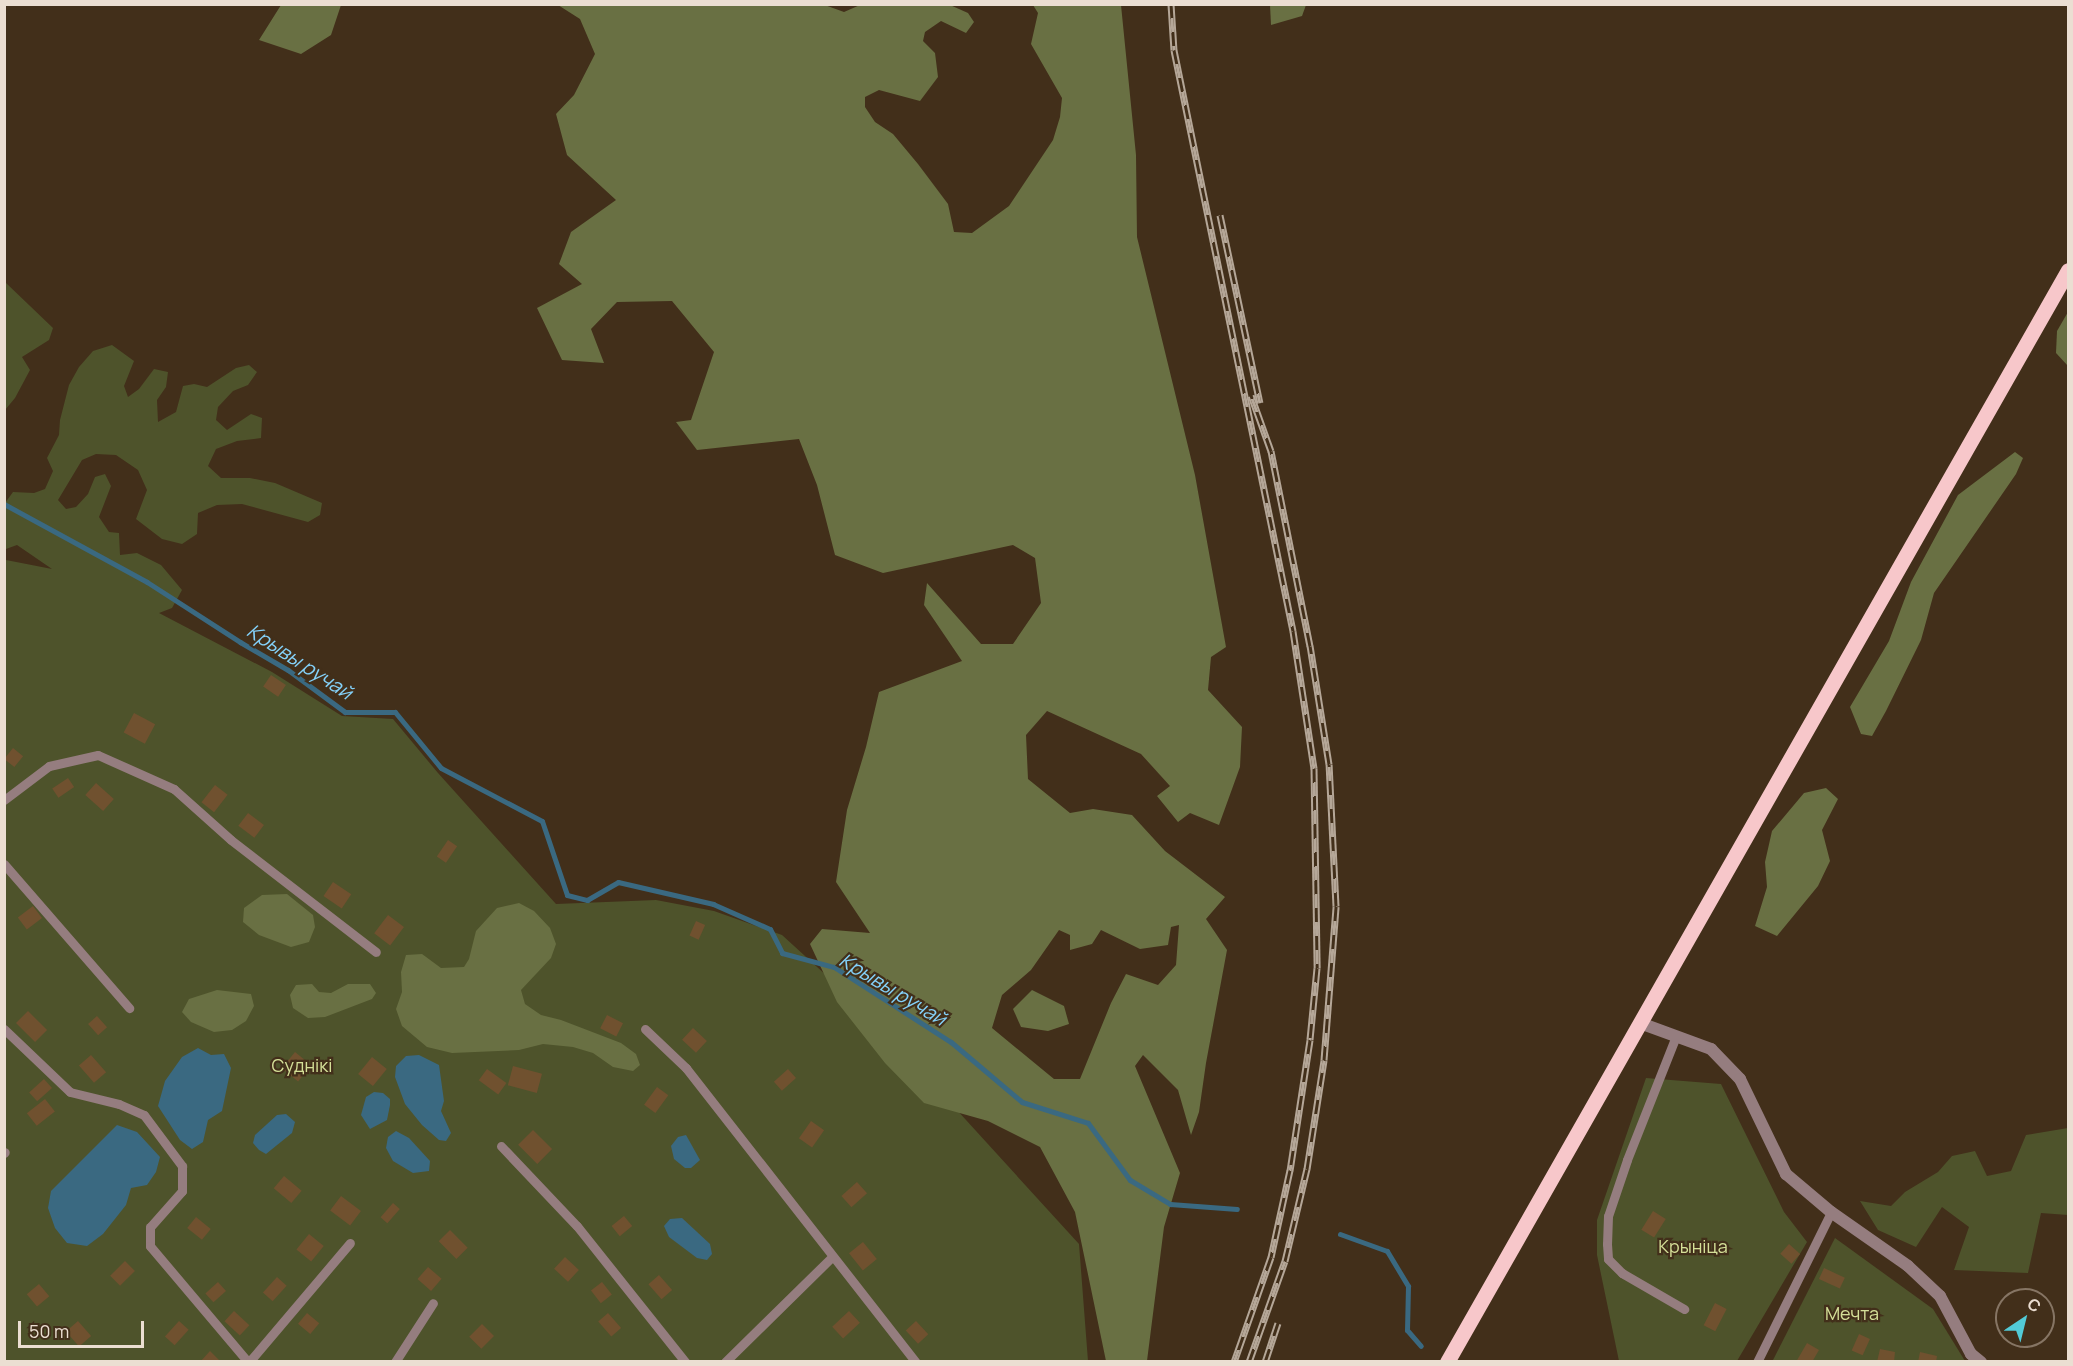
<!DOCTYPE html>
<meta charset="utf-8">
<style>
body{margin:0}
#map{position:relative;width:2073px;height:1366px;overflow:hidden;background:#422f1a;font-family:Manrope,sans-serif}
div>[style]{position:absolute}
.green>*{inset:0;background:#4e532b}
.forest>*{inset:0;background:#697043}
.water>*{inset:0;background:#3a6981}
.stream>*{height:5px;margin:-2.5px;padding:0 2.5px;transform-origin:2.5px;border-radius:2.5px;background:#3a6981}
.building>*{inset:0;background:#70512f;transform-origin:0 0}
.lane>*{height:9px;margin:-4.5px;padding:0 4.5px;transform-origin:4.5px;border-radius:4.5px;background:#957d7f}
.street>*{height:12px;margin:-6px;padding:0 6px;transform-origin:6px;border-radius:6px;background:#957d7f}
.primary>*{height:15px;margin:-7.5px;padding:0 7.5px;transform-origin:7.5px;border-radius:7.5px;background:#f7c7ca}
.rail>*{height:7px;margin-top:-3.5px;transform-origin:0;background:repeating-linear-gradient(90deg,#422f1a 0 14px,#b5a798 0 28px);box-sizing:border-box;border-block:2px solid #b5a798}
span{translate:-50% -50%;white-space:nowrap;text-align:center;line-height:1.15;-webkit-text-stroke:4.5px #422f1a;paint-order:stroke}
.park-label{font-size:18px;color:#d5e098}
.water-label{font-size:20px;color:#84d1f9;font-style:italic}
.frame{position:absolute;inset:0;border:6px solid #ebded2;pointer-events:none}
.north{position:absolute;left:1995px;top:1288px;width:60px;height:60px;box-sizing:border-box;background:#422f1a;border:2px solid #867564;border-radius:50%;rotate:35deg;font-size:16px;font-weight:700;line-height:24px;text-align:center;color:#ebded2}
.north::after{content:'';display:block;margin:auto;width:21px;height:27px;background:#52cbd7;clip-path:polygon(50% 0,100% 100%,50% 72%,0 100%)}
.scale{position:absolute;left:18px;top:1321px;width:126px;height:27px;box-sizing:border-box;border:3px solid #ebded2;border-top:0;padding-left:8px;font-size:18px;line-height:21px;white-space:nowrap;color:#ebded2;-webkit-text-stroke:4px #422f1a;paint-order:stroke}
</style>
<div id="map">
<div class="green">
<i style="clip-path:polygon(5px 282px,53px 328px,49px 340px,22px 357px,30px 370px,15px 398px,5px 410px)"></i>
<i style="clip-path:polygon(evenodd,112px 345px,134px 361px,124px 386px,128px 397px,139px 389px,154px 369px,168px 372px,166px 387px,157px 400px,158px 422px,176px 412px,183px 386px,194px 384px,207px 387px,236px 368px,249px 365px,257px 372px,248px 385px,233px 391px,218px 407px,216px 420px,227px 430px,251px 414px,262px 418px,261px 438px,237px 441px,216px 449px,208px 466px,221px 478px,250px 478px,275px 483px,322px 503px,320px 515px,308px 522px,242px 504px,217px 505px,198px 513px,197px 534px,182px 544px,162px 539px,136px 519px,147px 490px,138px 470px,116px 455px,96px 454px,82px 460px,58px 500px,66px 509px,76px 507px,88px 494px,95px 477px,105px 474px,111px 486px,99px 517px,109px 532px,119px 533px,120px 555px,137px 553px,161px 565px,182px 590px,172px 608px,159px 613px,272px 672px,342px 716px,393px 719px,438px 773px,556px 904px,656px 900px,714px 911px,782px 935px,873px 1018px,1079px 1244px,1088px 1361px,5px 1362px,5px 503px,13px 492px,34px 493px,45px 489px,53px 471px,47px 458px,59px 435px,60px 420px,69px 385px,79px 367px,93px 351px,112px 345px,17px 545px,52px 569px,6px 560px,6px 549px,17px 545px)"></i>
<i style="clip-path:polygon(1646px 1078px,1721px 1084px,1784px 1212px,1807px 1242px,1737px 1361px,1619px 1361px,1597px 1255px,1597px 1220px)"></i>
<i style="clip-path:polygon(2068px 1128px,2068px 1215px,2041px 1213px,2028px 1273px,1954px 1270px,1969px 1227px,1942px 1207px,1916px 1247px,1878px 1230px,1860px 1201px,1891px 1206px,1905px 1192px,1938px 1172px,1952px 1156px,1975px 1151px,1987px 1176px,2011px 1171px,2026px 1135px)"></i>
<i style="clip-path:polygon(1835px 1238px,1933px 1309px,1965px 1361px,1772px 1362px)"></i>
</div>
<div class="forest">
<i style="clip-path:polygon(evenodd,822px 4px,844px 12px,860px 5px,950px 5px,968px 13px,974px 22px,966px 33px,941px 21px,925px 32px,923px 41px,935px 53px,938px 77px,920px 101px,879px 90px,865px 97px,865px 107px,875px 122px,893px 134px,918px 164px,948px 204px,954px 232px,972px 233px,1009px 206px,1053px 140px,1060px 117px,1062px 98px,1031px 44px,1038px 13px,1033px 5px,1121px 5px,1136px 155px,1137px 237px,1195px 475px,1226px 647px,1211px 657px,1208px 690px,1242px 727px,1240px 767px,1219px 825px,1190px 813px,1178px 822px,1157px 796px,1170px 786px,1141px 754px,1047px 711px,1026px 735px,1028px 779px,1070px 813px,1093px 809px,1132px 815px,1165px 851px,1225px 897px,1206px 919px,1227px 950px,1206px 1063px,1199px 1112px,1191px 1135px,1178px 1090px,1143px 1055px,1135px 1066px,1180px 1173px,1164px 1227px,1147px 1361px,1106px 1361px,1075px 1212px,1040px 1147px,988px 1121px,924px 1103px,885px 1063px,837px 1002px,810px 944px,822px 929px,870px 933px,836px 882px,847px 810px,866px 747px,879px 692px,962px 661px,924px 605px,927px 583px,981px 644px,1013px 644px,1041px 603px,1035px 558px,1013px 545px,883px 573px,835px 555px,817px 485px,799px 439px,697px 450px,676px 422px,691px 420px,714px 352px,672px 301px,617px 302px,591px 329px,604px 363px,562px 360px,537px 308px,582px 284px,559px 264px,571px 232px,616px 200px,567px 155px,556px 114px,574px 95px,595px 54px,580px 19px,558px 5px,822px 4px,1179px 925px,1176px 965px,1158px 985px,1126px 974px,1111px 1003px,1080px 1079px,1054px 1079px,992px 1028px,1002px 995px,1031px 970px,1059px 930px,1070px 935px,1070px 950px,1092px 944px,1101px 930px,1140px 949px,1168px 945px,1171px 927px,1179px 925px)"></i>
<i style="clip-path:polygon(281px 5px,281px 4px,341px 5px,331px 35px,301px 54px,259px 40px)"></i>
<i style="clip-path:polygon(1270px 5px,1270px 4px,1306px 5px,1302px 16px,1271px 25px)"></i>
<i style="clip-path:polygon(2068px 312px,2068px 366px,2056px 353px,2057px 331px)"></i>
<i style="clip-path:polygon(2015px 452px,2023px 458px,2016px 474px,1934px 593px,1921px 640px,1886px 711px,1872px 736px,1861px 734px,1850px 707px,1889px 641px,1911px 582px,1958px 495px)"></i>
<i style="clip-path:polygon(1826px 788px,1838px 799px,1822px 830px,1830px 861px,1818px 886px,1777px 936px,1755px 926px,1767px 887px,1765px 862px,1772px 831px,1804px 793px)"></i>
<i style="clip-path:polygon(287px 894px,313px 915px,315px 927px,309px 942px,291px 947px,259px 935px,243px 922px,244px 908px,262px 895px)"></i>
<i style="clip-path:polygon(519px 903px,534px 911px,550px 928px,556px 944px,551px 958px,521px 990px,525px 1004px,541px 1015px,561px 1020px,621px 1043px,636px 1054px,640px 1065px,633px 1071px,613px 1067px,593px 1053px,573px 1047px,543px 1044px,519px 1050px,452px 1053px,427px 1047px,402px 1026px,396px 1009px,402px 992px,401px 972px,406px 955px,422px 954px,441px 968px,464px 967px,469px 959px,476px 931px,497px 908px)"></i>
<i style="clip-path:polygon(312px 984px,319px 992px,331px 993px,348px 984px,370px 984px,376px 993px,372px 999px,325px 1017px,308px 1018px,293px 1008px,290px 995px,296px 985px)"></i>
<i style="clip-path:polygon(217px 990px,251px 994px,254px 1006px,246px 1021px,232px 1030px,214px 1032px,191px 1022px,182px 1012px,189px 999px)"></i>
<i style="clip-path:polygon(1032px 990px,1064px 1006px,1069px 1024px,1048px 1031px,1021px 1027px,1013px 1009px)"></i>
</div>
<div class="water">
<i style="clip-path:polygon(198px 1048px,211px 1055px,224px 1054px,231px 1068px,222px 1111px,208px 1120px,203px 1142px,192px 1149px,180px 1140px,158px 1106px,165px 1081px,182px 1057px)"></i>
<i style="clip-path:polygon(419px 1055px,439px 1065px,444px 1101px,441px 1111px,451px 1133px,446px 1141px,439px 1140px,422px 1125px,405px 1104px,395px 1077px,396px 1066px,406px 1056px)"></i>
<i style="clip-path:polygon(374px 1092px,383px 1093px,390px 1099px,390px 1105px,387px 1120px,370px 1129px,361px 1115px,366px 1097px)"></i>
<i style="clip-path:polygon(286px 1114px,295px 1122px,292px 1133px,266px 1154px,259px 1150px,253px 1143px,255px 1135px,277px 1115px)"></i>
<i style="clip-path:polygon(117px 1125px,137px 1132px,160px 1157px,156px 1172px,147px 1185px,131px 1188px,126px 1205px,103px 1234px,87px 1246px,67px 1243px,55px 1228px,48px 1208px,51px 1191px)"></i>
<i style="clip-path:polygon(396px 1131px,409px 1138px,430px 1161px,429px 1171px,413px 1173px,393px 1161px,386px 1148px,388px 1137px)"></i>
<i style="clip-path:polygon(686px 1135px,700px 1160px,691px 1168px,685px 1168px,674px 1159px,671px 1146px,678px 1137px)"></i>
<i style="clip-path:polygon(682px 1218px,710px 1244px,712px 1254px,707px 1260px,697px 1258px,669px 1237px,664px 1226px,670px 1219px)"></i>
</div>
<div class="stream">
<i style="left:4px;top:504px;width:163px;rotate:28.6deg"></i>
<i style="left:147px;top:582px;width:111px;rotate:32.8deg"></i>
<i style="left:240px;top:642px;width:56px;rotate:30.3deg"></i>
<i style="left:288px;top:670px;width:71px;rotate:36.4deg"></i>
<i style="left:345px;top:712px;width:50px"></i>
<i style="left:395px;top:712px;width:72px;rotate:50.6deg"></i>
<i style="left:441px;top:768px;width:114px;rotate:27.7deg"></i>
<i style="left:542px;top:821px;width:78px;rotate:71.3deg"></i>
<i style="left:567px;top:895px;width:21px;rotate:14deg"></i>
<i style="left:587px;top:900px;width:36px;rotate:-30deg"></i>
<i style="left:618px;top:882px;width:98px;rotate:13deg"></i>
<i style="left:713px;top:904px;width:62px;rotate:23.7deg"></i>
<i style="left:770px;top:929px;width:27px;rotate:63deg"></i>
<i style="left:782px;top:953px;width:54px;rotate:15.1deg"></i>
<i style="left:834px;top:967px;width:139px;rotate:32.7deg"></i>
<i style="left:951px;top:1042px;width:93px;rotate:40.2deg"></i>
<i style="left:1022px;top:1102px;width:69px;rotate:17.7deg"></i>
<i style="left:1088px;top:1123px;width:71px;rotate:53.6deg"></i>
<i style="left:1130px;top:1180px;width:47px;rotate:31deg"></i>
<i style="left:1170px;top:1204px;width:67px;rotate:4.3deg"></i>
<i style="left:1340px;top:1234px;width:50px;rotate:19.9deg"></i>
<i style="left:1387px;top:1251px;width:41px;rotate:59deg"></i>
<i style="left:1408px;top:1286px;width:44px;rotate:91.3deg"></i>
<i style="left:1407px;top:1330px;width:21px;rotate:49deg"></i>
</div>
<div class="building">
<i style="left:271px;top:675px;width:18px;height:14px;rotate:34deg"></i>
<i style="left:134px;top:713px;width:24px;height:22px;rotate:28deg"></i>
<i style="left:13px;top:748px;width:13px;height:14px;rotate:39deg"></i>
<i style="left:68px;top:778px;width:11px;height:19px;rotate:56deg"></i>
<i style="left:96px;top:783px;width:24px;height:16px;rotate:42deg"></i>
<i style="left:215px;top:785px;width:16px;height:22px;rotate:38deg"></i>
<i style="left:248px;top:813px;width:20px;height:16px;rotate:37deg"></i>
<i style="left:448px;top:840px;width:11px;height:20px;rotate:34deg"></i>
<i style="left:333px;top:882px;width:22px;height:17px;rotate:34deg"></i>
<i style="left:33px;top:906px;width:15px;height:19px;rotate:53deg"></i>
<i style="left:388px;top:915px;width:20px;height:23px;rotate:37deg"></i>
<i style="left:696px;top:921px;width:10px;height:16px;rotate:24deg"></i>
<i style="left:28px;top:1011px;width:27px;height:17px;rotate:45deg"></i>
<i style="left:607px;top:1015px;width:18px;height:15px;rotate:27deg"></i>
<i style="left:97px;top:1016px;width:15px;height:12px;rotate:48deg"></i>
<i style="left:693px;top:1028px;width:19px;height:16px;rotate:43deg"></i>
<i style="left:295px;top:1052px;width:21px;height:21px;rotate:39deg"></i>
<i style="left:91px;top:1055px;width:23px;height:16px;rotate:49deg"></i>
<i style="left:372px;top:1057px;width:19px;height:22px;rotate:39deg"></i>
<i style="left:513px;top:1066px;width:30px;height:20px;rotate:15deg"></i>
<i style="left:487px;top:1069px;width:24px;height:14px;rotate:36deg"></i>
<i style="left:788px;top:1069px;width:12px;height:19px;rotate:48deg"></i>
<i style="left:44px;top:1079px;width:12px;height:20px;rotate:48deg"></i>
<i style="left:657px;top:1087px;width:14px;height:22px;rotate:36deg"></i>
<i style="left:45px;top:1099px;width:16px;height:23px;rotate:52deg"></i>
<i style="left:811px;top:1121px;width:16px;height:21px;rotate:35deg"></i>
<i style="left:533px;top:1130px;width:27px;height:21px;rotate:45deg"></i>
<i style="left:284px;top:1176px;width:23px;height:16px;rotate:40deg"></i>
<i style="left:857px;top:1182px;width:15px;height:21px;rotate:48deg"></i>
<i style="left:341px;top:1196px;width:25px;height:18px;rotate:37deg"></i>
<i style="left:393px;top:1203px;width:9px;height:19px;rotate:41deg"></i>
<i style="left:1653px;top:1211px;width:15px;height:22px;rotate:32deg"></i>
<i style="left:624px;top:1216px;width:13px;height:16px;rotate:51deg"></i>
<i style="left:196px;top:1217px;width:19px;height:14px;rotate:39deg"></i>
<i style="left:450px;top:1230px;width:25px;height:16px;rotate:45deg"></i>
<i style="left:309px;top:1234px;width:19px;height:20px;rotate:39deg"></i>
<i style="left:863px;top:1242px;width:22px;height:18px;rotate:51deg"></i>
<i style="left:1789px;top:1244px;width:15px;height:13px;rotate:42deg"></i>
<i style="left:565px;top:1257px;width:19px;height:16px;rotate:43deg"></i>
<i style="left:125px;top:1261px;width:14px;height:21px;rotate:45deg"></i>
<i style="left:428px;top:1267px;width:18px;height:16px;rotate:41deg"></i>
<i style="left:1824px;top:1268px;width:23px;height:12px;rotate:25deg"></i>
<i style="left:659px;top:1275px;width:20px;height:14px;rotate:49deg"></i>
<i style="left:277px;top:1277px;width:13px;height:21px;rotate:42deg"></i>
<i style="left:218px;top:1282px;width:12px;height:17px;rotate:48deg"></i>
<i style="left:602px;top:1282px;width:16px;height:14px;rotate:52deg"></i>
<i style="left:39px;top:1284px;width:16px;height:16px;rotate:50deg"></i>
<i style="left:1715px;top:1303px;width:13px;height:25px;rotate:27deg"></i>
<i style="left:234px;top:1311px;width:21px;height:14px;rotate:43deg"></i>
<i style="left:849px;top:1311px;width:16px;height:23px;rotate:47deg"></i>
<i style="left:307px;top:1313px;width:16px;height:14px;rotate:40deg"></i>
<i style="left:608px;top:1313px;width:20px;height:13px;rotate:49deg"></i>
<i style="left:78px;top:1321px;width:20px;height:16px;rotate:49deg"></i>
<i style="left:179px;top:1321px;width:13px;height:21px;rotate:42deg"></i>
<i style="left:916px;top:1321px;width:18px;height:14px;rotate:47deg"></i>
<i style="left:482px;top:1324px;width:17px;height:18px;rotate:45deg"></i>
<i style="left:1859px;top:1334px;width:12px;height:18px;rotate:24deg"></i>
<i style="clip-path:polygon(1807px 1343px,1819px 1350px,1812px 1362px,1796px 1362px)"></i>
<i style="clip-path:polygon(1880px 1349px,1895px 1352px,1894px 1362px,1877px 1362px)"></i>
<i style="clip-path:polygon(210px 1351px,221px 1362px,200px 1362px)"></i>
<i style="clip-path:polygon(1920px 1352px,1937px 1356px,1936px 1362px,1918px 1362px)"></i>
</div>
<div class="lane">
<i style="left:4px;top:800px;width:56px;rotate:-37.1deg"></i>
<i style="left:49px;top:766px;width:50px;rotate:-12.7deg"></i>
<i style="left:98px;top:755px;width:83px;rotate:24.1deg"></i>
<i style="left:174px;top:789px;width:76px;rotate:41.8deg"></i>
<i style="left:231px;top:840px;width:183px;rotate:37.7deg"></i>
<i style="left:4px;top:864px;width:191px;rotate:49deg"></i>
<i style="left:4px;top:1029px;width:91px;rotate:43.7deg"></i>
<i style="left:70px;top:1092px;width:50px;rotate:13.8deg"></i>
<i style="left:119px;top:1104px;width:27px;rotate:24deg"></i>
<i style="left:144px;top:1115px;width:64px;rotate:53.3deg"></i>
<i style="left:182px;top:1166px;width:25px;rotate:90deg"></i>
<i style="left:182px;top:1191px;width:48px;rotate:131.6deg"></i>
<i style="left:150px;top:1227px;width:19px;rotate:90deg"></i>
<i style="left:150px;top:1246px;width:152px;rotate:49.8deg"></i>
<i style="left:645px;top:1029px;width:57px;rotate:43.6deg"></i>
<i style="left:686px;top:1068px;width:373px;rotate:52deg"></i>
<i style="left:1676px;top:1036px;width:133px;rotate:111.6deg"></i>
<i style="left:1627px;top:1160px;width:59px;rotate:108.7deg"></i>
<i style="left:1608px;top:1216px;width:28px;rotate:92deg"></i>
<i style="left:1607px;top:1244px;width:15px;rotate:86deg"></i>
<i style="left:1608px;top:1259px;width:20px;rotate:45deg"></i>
<i style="left:1622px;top:1273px;width:72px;rotate:30.1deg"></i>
<i style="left:501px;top:1146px;width:110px;rotate:46.5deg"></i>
<i style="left:577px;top:1226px;width:174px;rotate:51.5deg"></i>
<i style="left:4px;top:1153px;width:1px;rotate:-45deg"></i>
<i style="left:249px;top:1362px;width:156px;rotate:-49.7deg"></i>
<i style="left:395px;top:1362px;width:70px;rotate:-57.2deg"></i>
<i style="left:725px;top:1362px;width:150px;rotate:-44.5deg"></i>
<i style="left:1757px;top:1362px;width:167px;rotate:-63.7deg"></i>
</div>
<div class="street">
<i style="left:1640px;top:1023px;width:76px;rotate:20.1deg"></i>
<i style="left:1711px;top:1049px;width:42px;rotate:46deg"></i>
<i style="left:1740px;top:1079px;width:106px;rotate:64.2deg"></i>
<i style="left:1786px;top:1174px;width:59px;rotate:40.2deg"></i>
<i style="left:1831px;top:1212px;width:94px;rotate:35deg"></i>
<i style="left:1908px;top:1266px;width:44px;rotate:43.2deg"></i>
<i style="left:1940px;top:1296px;width:66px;rotate:61.9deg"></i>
<i style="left:1971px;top:1354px;width:13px;rotate:39deg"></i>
</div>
<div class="primary">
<i style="left:1447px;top:1362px;width:1256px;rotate:-60.37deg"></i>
</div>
<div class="rail">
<i style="left:1171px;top:4px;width:46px;rotate:86.3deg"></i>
<i style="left:1174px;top:50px;width:593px;rotate:78.42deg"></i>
<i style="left:1293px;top:631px;width:139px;rotate:81.3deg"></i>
<i style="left:1314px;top:768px;width:200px;rotate:89.1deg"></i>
<i style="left:1317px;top:968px;width:72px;rotate:95.6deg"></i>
<i style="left:1310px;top:1040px;width:132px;rotate:98.7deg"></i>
<i style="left:1290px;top:1170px;width:89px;rotate:102.3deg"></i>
<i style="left:1271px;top:1257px;width:111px;rotate:109.4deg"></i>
<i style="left:1220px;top:215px;width:192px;rotate:78deg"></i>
<i style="left:1249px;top:1362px;width:107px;rotate:-70.4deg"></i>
<i style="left:1285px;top:1261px;width:95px;rotate:-76.6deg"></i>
<i style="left:1307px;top:1169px;width:110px;rotate:-81.1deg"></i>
<i style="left:1324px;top:1060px;width:154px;rotate:-85.5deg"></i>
<i style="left:1336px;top:906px;width:142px;rotate:-92.8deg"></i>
<i style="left:1329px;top:764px;width:120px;rotate:-99.1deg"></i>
<i style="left:1310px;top:646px;width:199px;rotate:-101.3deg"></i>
<i style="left:1271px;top:451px;width:59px;rotate:-109.7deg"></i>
<i style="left:1265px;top:1362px;width:41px;rotate:-71.6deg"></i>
</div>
<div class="park-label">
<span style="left:302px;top:1065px">Суднікі</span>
<span style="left:1693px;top:1246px">Крыніца</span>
<span style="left:1852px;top:1313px">Мечта</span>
</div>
<div class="water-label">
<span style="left:300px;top:661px;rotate:33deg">Крывы ручай</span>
<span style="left:893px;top:989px;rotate:31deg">Крывы ручай</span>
</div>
<div class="frame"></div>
<div class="north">С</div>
<div class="scale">50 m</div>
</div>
